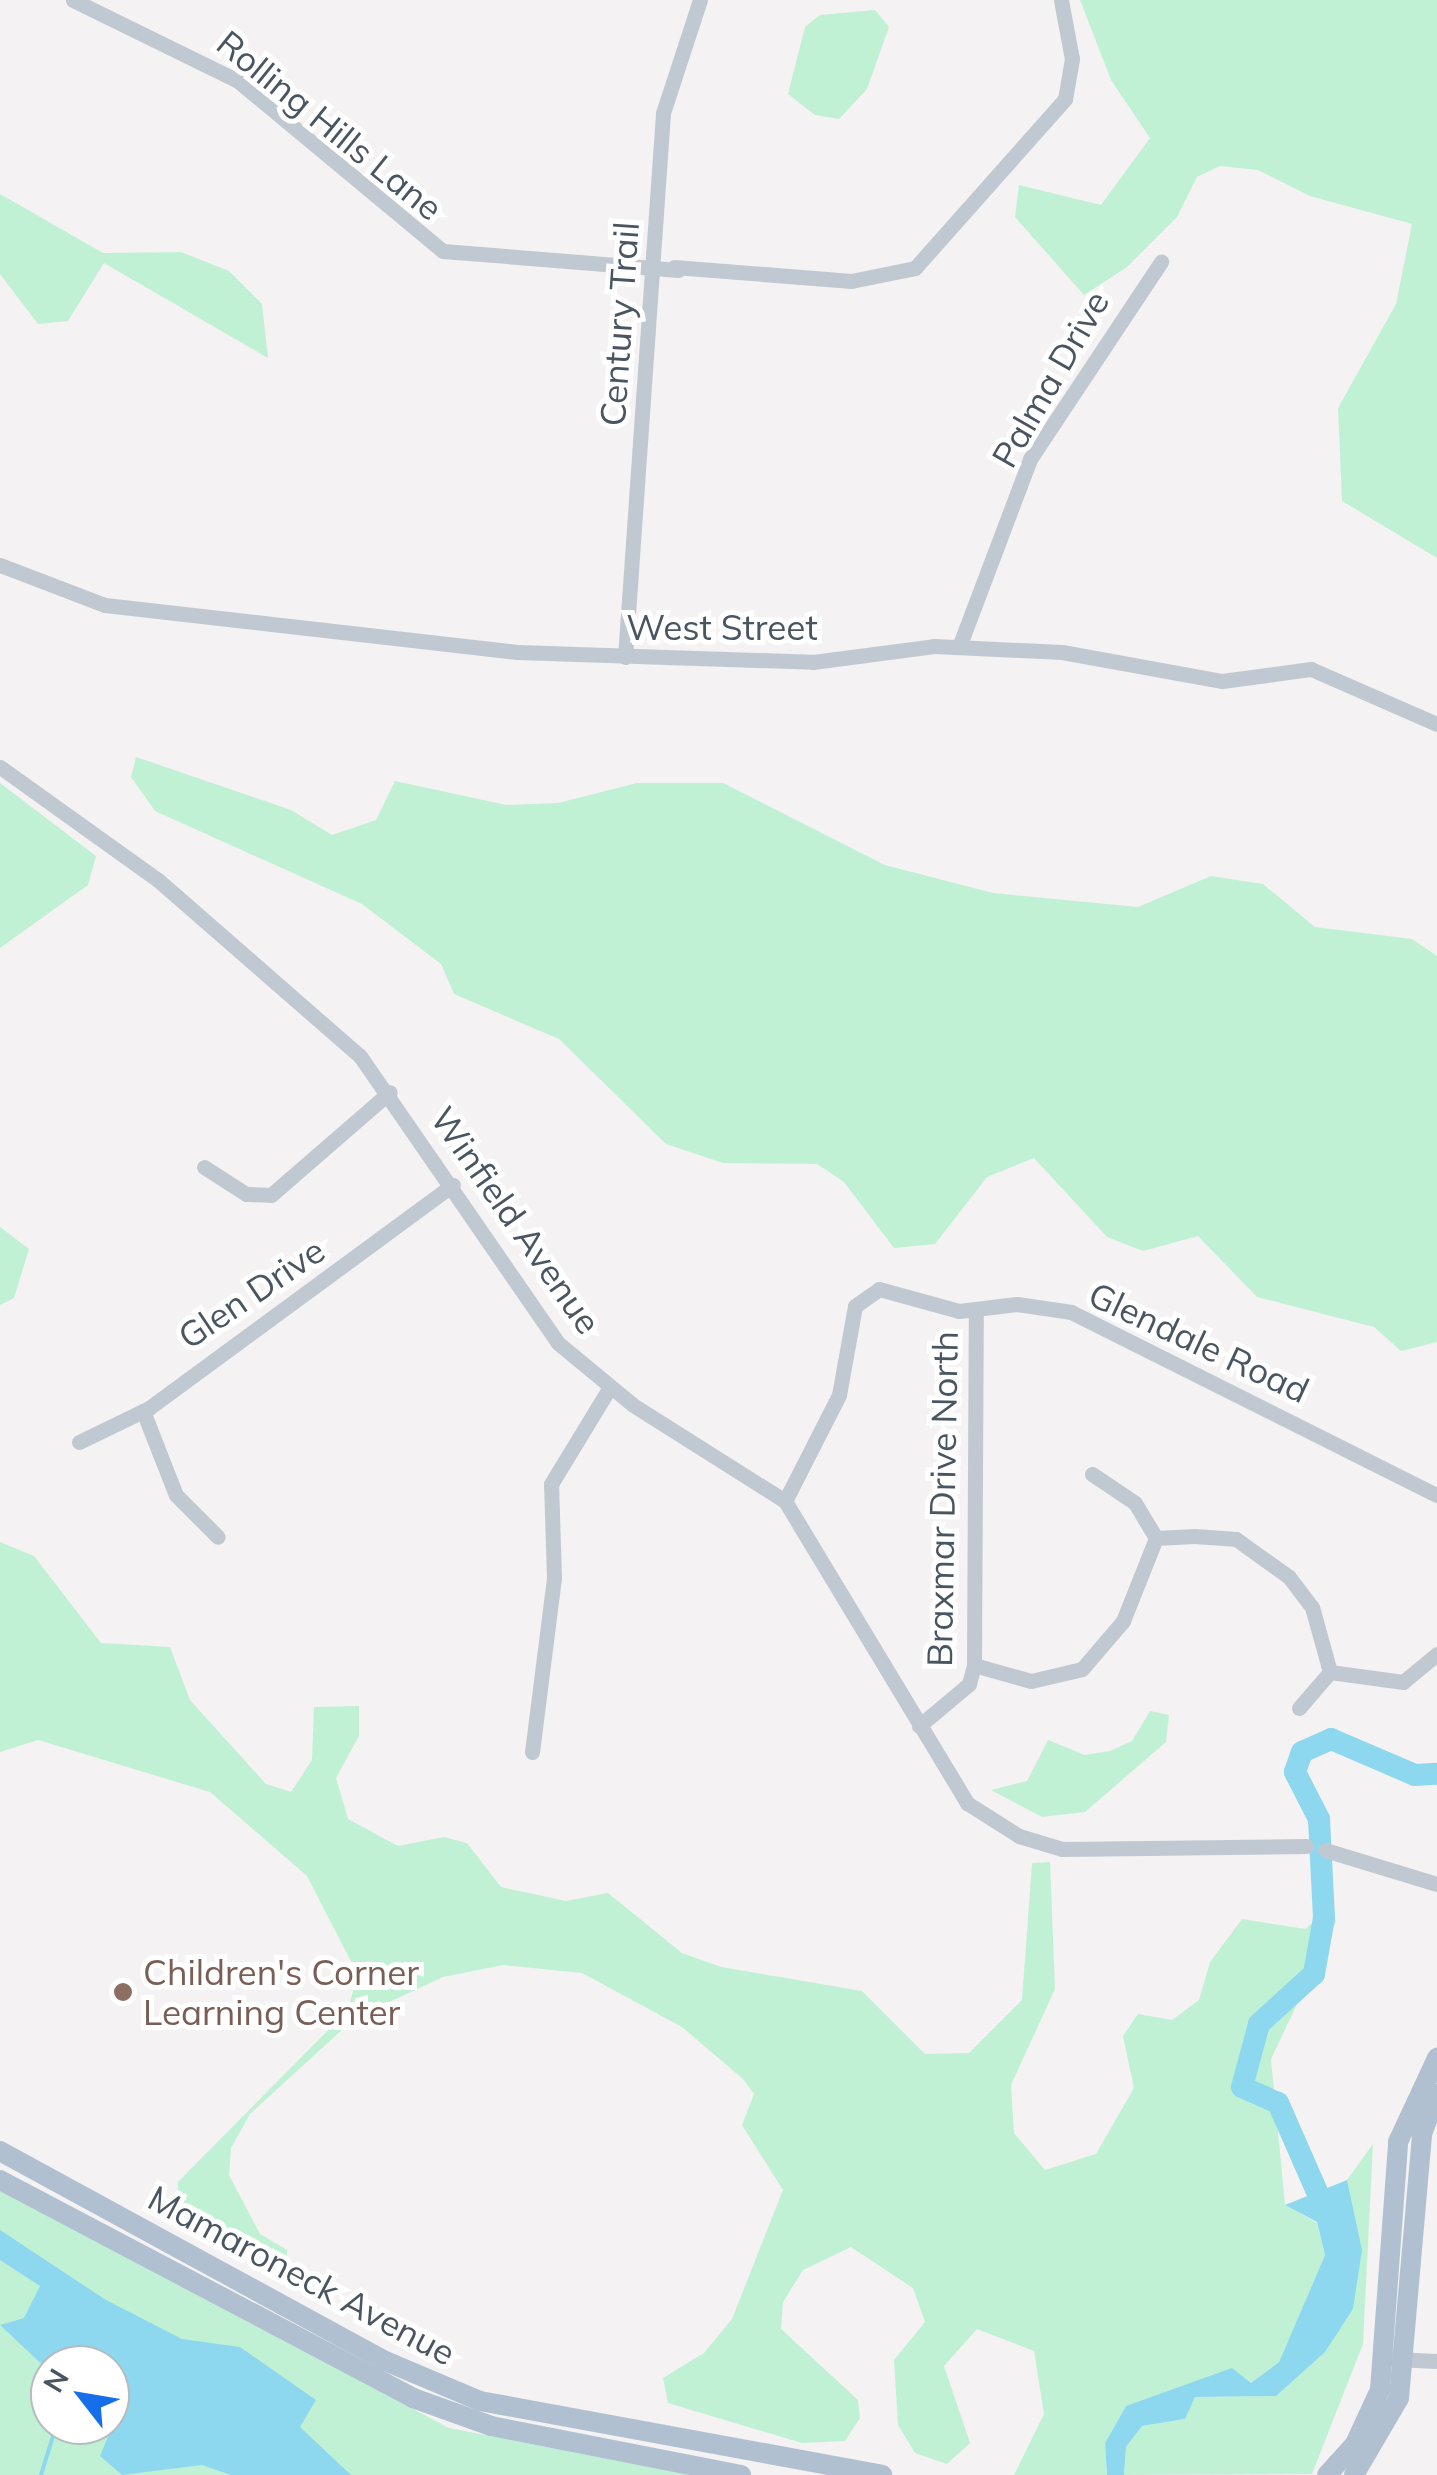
<!DOCTYPE html>
<style>
body{margin:0}
#map{position:relative;width:1437px;height:2475px;overflow:hidden;background:#f4f2f2;font-family:Mulish,sans-serif}
div>[style]{position:absolute}
.green>*{inset:0;background:#c1f1d4}
.water>*{inset:0;background:#8dd8ef}
.stream>*{height:4px;margin:-2px;padding:0 2px;transform-origin:2px;border-radius:2px;background:#8dd8ef}
.river>*{height:22px;margin:-11px;padding:0 11px;transform-origin:11px;border-radius:11px;background:#8dd8ef}
.minor>*{height:15px;margin:-7.5px;padding:0 7.5px;transform-origin:7.5px;border-radius:7.5px;background:#c0c9d1}
.major>*{height:20px;margin:-10px;padding:0 10px;transform-origin:10px;border-radius:10px;background:#b1c0d0}
.dots>*{width:28px;height:28px;translate:-50% -50%;box-sizing:border-box;border:5px solid #fff;border-radius:50%}
span{translate:-50% -50%;white-space:nowrap;text-align:center;line-height:1.15;-webkit-text-stroke:10px #fff;paint-order:stroke}
.street-label{font-size:35px;color:#495560}
.education-label{font-size:35px;color:#785e54}
.left{translate:0 -50%;text-align:left}
.north{position:absolute;left:30px;top:2345px;width:100px;height:100px;box-sizing:border-box;background:#fff;border:2px solid #b6bbbf;border-radius:50%;rotate:301deg;font-size:28px;font-weight:700;line-height:40px;text-align:center;color:#495560}
.north::after{content:'';display:block;margin:auto;width:35px;height:45px;background:#166eea;clip-path:polygon(50% 0,100% 100%,50% 72%,0 100%)}
</style>
<div id="map">
<div class="green">
<i style="clip-path:polygon(1080px 0,1437px 0,1437px 558px,1342px 501px,1338px 408px,1396px 304px,1412px 224px,1310px 196px,1258px 170px,1220px 166px,1197px 177px,1177px 217px,1127px 267px,1084px 295px,1015px 217px,1019px 185px,1101px 205px,1150px 138px,1111px 80px)"></i>
<i style="clip-path:polygon(875px 10px,889px 27px,867px 89px,839px 119px,815px 115px,788px 94px,805px 27px,820px 15px)"></i>
<i style="clip-path:polygon(0 194px,103px 253px,181px 252px,229px 271px,262px 304px,268px 358px,104px 263px,68px 321px,38px 324px,0 274px)"></i>
<i style="clip-path:polygon(136px 757px,291px 810px,332px 835px,376px 820px,395px 781px,506px 805px,558px 803px,637px 783px,723px 783px,885px 865px,993px 893px,1138px 907px,1211px 876px,1263px 884px,1315px 927px,1412px 939px,1437px 956px,1437px 1342px,1401px 1351px,1374px 1327px,1257px 1297px,1198px 1236px,1143px 1251px,1107px 1237px,1034px 1158px,987px 1177px,935px 1244px,894px 1248px,844px 1182px,817px 1164px,723px 1163px,666px 1144px,559px 1039px,454px 994px,441px 964px,362px 904px,155px 811px,131px 777px)"></i>
<i style="clip-path:polygon(0 783px,96px 856px,88px 885px,0 948px)"></i>
<i style="clip-path:polygon(0 1227px,29px 1249px,14px 1298px,0 1305px)"></i>
<i style="clip-path:polygon(0 1542px,34px 1556px,101px 1643px,170px 1647px,190px 1700px,266px 1784px,291px 1792px,312px 1760px,314px 1707px,359px 1706px,359px 1736px,336px 1778px,348px 1819px,398px 1846px,444px 1837px,467px 1843px,501px 1887px,566px 1901px,608px 1893px,682px 1953px,721px 1967px,862px 1991px,925px 2054px,969px 2053px,1022px 2000px,1032px 1863px,1050px 1862px,1055px 1989px,1011px 2085px,1014px 2133px,1045px 2170px,1096px 2154px,1134px 2088px,1123px 2036px,1138px 2014px,1172px 2020px,1199px 2000px,1210px 1962px,1242px 1919px,1305px 1929px,1332px 1907px,1336px 1922px,1271px 2059px,1285px 2205px,1317px 2223px,1325px 2255px,1279px 2362px,1251px 2383px,1126px 2406px,1105px 2443px,1107px 2475px,1014px 2475px,1044px 2414px,1034px 2351px,977px 2329px,944px 2366px,970px 2443px,947px 2464px,915px 2453px,898px 2425px,894px 2360px,925px 2322px,913px 2288px,851px 2247px,803px 2270px,783px 2302px,781px 2329px,858px 2400px,860px 2418px,845px 2441px,802px 2443px,668px 2403px,663px 2378px,704px 2353px,732px 2319px,783px 2190px,742px 2125px,754px 2094px,743px 2079px,682px 2027px,582px 1973px,503px 1965px,443px 1977px,355px 2018px,250px 2114px,231px 2148px,229px 2175px,260px 2234px,287px 2250px,287px 2275px,199px 2226px,177px 2206px,178px 2182px,347px 2011px,358px 1975px,307px 1876px,210px 1792px,38px 1740px,0 1752px)"></i>
<i style="clip-path:polygon(1150px 1711px,1169px 1715px,1166px 1742px,1085px 1812px,1042px 1817px,991px 1790px,1027px 1781px,1048px 1740px,1085px 1755px,1110px 1751px,1132px 1741px)"></i>
<i style="clip-path:polygon(1373px 2144px,1363px 2344px,1312px 2474px,1124px 2475px,1126px 2447px,1142px 2426px,1185px 2419px,1194px 2397px,1276px 2396px,1350px 2205px,1347px 2180px)"></i>
<i style="clip-path:polygon(evenodd,0 2191px,449px 2428px,691px 2475px,0 2475px,0 2191px,50px 2365px,110px 2365px,110px 2425px,50px 2425px,50px 2365px)"></i>
</div>
<div class="water">
<i style="clip-path:polygon(1347px 2180px,1362px 2250px,1353px 2309px,1325px 2352px,1276px 2396px,1195px 2397px,1185px 2419px,1142px 2426px,1126px 2447px,1124px 2475px,1107px 2475px,1105px 2443px,1126px 2406px,1232px 2368px,1251px 2383px,1279px 2362px,1325px 2255px,1317px 2222px,1285px 2205px)"></i>
<i style="clip-path:polygon(0 2230px,106px 2300px,182px 2339px,240px 2347px,316px 2400px,300px 2427px,351px 2475px,231px 2475px,202px 2465px,122px 2475px,100px 2456px,121px 2405px,110px 2405px,110px 2365px,50px 2365px,50px 2372px,0 2325px,24px 2318px,40px 2286px,0 2260px)"></i>
</div>
<div class="stream">
<i style="left:41px;top:2475px;width:41px;rotate:-72.9deg"></i>
<i style="left:53px;top:2436px;width:30px;rotate:-21deg"></i>
</div>
<div class="river">
<i style="left:1329px;top:2219px;width:127px;rotate:-113.7deg"></i>
<i style="left:1278px;top:2103px;width:39px;rotate:-156deg"></i>
<i style="left:1242px;top:2087px;width:65px;rotate:-74.9deg"></i>
<i style="left:1259px;top:2024px;width:74px;rotate:-42.3deg"></i>
<i style="left:1314px;top:1974px;width:57px;rotate:-79.9deg"></i>
<i style="left:1324px;top:1918px;width:99px;rotate:-92.9deg"></i>
<i style="left:1319px;top:1819px;width:53px;rotate:-117.1deg"></i>
<i style="left:1295px;top:1772px;width:21px;rotate:-71deg"></i>
<i style="left:1302px;top:1752px;width:32px;rotate:-24deg"></i>
<i style="left:1331px;top:1739px;width:91px;rotate:23.2deg"></i>
<i style="left:1415px;top:1775px;width:22px;rotate:-3deg"></i>
</div>
<div class="minor">
<i style="left:73px;top:0;width:184px;rotate:26.1deg"></i>
<i style="left:238px;top:81px;width:266px;rotate:39.7deg"></i>
<i style="left:443px;top:251px;width:236px;rotate:4.6deg"></i>
<i style="left:674px;top:267px;width:178px;rotate:4.5deg"></i>
<i style="left:851px;top:281px;width:65px;rotate:-11.5deg"></i>
<i style="left:915px;top:268px;width:226px;rotate:-48.4deg"></i>
<i style="left:1065px;top:99px;width:41px;rotate:-80.1deg"></i>
<i style="left:1072px;top:59px;width:60px;rotate:-100.6deg"></i>
<i style="left:0;top:565px;width:112px;rotate:20.9deg"></i>
<i style="left:105px;top:605px;width:415px;rotate:6.5deg"></i>
<i style="left:517px;top:652px;width:296px;rotate:1.9deg"></i>
<i style="left:813px;top:662px;width:122px;rotate:-7.5deg"></i>
<i style="left:934px;top:646px;width:128px;rotate:2.7deg"></i>
<i style="left:1062px;top:652px;width:163px;rotate:10.3deg"></i>
<i style="left:1222px;top:681px;width:90px;rotate:-7.7deg"></i>
<i style="left:1311px;top:669px;width:137px;rotate:23.6deg"></i>
<i style="left:959px;top:647px;width:201px;rotate:-69.3deg"></i>
<i style="left:1030px;top:459px;width:237px;rotate:-56.4deg"></i>
<i style="left:625px;top:657px;width:545px;rotate:-86deg"></i>
<i style="left:663px;top:113px;width:119px;rotate:-71.9deg"></i>
<i style="left:0;top:767px;width:194px;rotate:35.6deg"></i>
<i style="left:158px;top:880px;width:268px;rotate:41.1deg"></i>
<i style="left:360px;top:1056px;width:349px;rotate:55.4deg"></i>
<i style="left:558px;top:1343px;width:97px;rotate:39.6deg"></i>
<i style="left:633px;top:1405px;width:180px;rotate:32.3deg"></i>
<i style="left:785px;top:1501px;width:353px;rotate:58.9deg"></i>
<i style="left:967px;top:1803px;width:62px;rotate:32.4deg"></i>
<i style="left:1019px;top:1836px;width:45px;rotate:16.8deg"></i>
<i style="left:1062px;top:1849px;width:244px;rotate:-0.7deg"></i>
<i style="left:204px;top:1167px;width:50px;rotate:32.7deg"></i>
<i style="left:246px;top:1194px;width:25px;rotate:2deg"></i>
<i style="left:271px;top:1195px;width:157px;rotate:-40.9deg"></i>
<i style="left:143px;top:1411px;width:90px;rotate:68.6deg"></i>
<i style="left:176px;top:1495px;width:59px;rotate:45deg"></i>
<i style="left:79px;top:1442px;width:78px;rotate:-25.9deg"></i>
<i style="left:149px;top:1408px;width:377px;rotate:-36.3deg"></i>
<i style="left:1092px;top:1474px;width:52px;rotate:34deg"></i>
<i style="left:1135px;top:1503px;width:41px;rotate:59deg"></i>
<i style="left:785px;top:1501px;width:119px;rotate:-63deg"></i>
<i style="left:839px;top:1395px;width:90px;rotate:-79.8deg"></i>
<i style="left:855px;top:1306px;width:29px;rotate:-35deg"></i>
<i style="left:879px;top:1289px;width:83px;rotate:15.4deg"></i>
<i style="left:959px;top:1311px;width:58px;rotate:-6.9deg"></i>
<i style="left:1017px;top:1304px;width:55px;rotate:8.4deg"></i>
<i style="left:1071px;top:1312px;width:409px;rotate:26.6deg"></i>
<i style="left:974px;top:1665px;width:59px;rotate:15.7deg"></i>
<i style="left:1031px;top:1681px;width:52px;rotate:-13.2deg"></i>
<i style="left:1082px;top:1669px;width:63px;rotate:-49.5deg"></i>
<i style="left:1123px;top:1621px;width:89px;rotate:-68.3deg"></i>
<i style="left:1156px;top:1538px;width:39px;rotate:-3deg"></i>
<i style="left:1195px;top:1536px;width:41px;rotate:4.2deg"></i>
<i style="left:1236px;top:1539px;width:65px;rotate:35.6deg"></i>
<i style="left:1289px;top:1577px;width:38px;rotate:53deg"></i>
<i style="left:1312px;top:1607px;width:67px;rotate:74.5deg"></i>
<i style="left:1330px;top:1672px;width:74px;rotate:7.8deg"></i>
<i style="left:1403px;top:1682px;width:44px;rotate:-39.5deg"></i>
<i style="left:1299px;top:1708px;width:48px;rotate:-49.3deg"></i>
<i style="left:919px;top:1726px;width:65px;rotate:-40deg"></i>
<i style="left:969px;top:1684px;width:20px;rotate:-75deg"></i>
<i style="left:974px;top:1665px;width:355px;rotate:-89.7deg"></i>
<i style="left:532px;top:1752px;width:175px;rotate:-82.8deg"></i>
<i style="left:554px;top:1578px;width:94px;rotate:-91.8deg"></i>
<i style="left:551px;top:1484px;width:114px;rotate:-58.7deg"></i>
<i style="left:1325px;top:1850px;width:117px;rotate:16.9deg"></i>
<i style="left:1394px;top:2359px;width:43px;rotate:2.7deg"></i>
</div>
<div class="major">
<i style="left:0;top:2151px;width:436px;rotate:28.6deg"></i>
<i style="left:383px;top:2360px;width:105px;rotate:22.9deg"></i>
<i style="left:480px;top:2401px;width:409px;rotate:10.4deg"></i>
<i style="left:0;top:2180px;width:467px;rotate:27.8deg"></i>
<i style="left:413px;top:2398px;width:83px;rotate:19.7deg"></i>
<i style="left:491px;top:2426px;width:255px;rotate:11.1deg"></i>
<i style="left:1327px;top:2475px;width:42px;rotate:-47.9deg"></i>
<i style="left:1355px;top:2444px;width:60px;rotate:-65.2deg"></i>
<i style="left:1380px;top:2390px;width:249px;rotate:-85.8deg"></i>
<i style="left:1398px;top:2142px;width:93px;rotate:-65.1deg"></i>
<i style="left:1354px;top:2475px;width:89px;rotate:-59.7deg"></i>
<i style="left:1399px;top:2398px;width:265px;rotate:-85deg"></i>
<i style="left:1422px;top:2134px;width:43px;rotate:-69.4deg"></i>
</div>
<div class="dots">
<i style="left:123px;top:1992px;background:#8d6e63"></i>
</div>
<div class="street-label">
<span style="left:330px;top:125px;rotate:39deg">Rolling Hills Lane</span>
<span style="left:619px;top:324px;rotate:-86deg">Century Trail</span>
<span style="left:1050px;top:379px;rotate:-60deg">Palma Drive</span>
<span style="left:722px;top:627px">West Street</span>
<span style="left:516px;top:1220px;rotate:55deg">Winfield Avenue</span>
<span style="left:251px;top:1293px;rotate:-34deg">Glen Drive</span>
<span style="left:1199px;top:1342px;rotate:25deg">Glendale Road</span>
<span style="left:942px;top:1499px;rotate:-89deg">Braxmar Drive North</span>
<span style="left:302px;top:2275px;rotate:28deg">Mamaroneck Avenue</span>
</div>
<div class="education-label">
<span class="left" style="left:143px;top:1992px">Children's Corner<br>Learning Center</span>
</div>
<div class="north">N</div>
</div>
